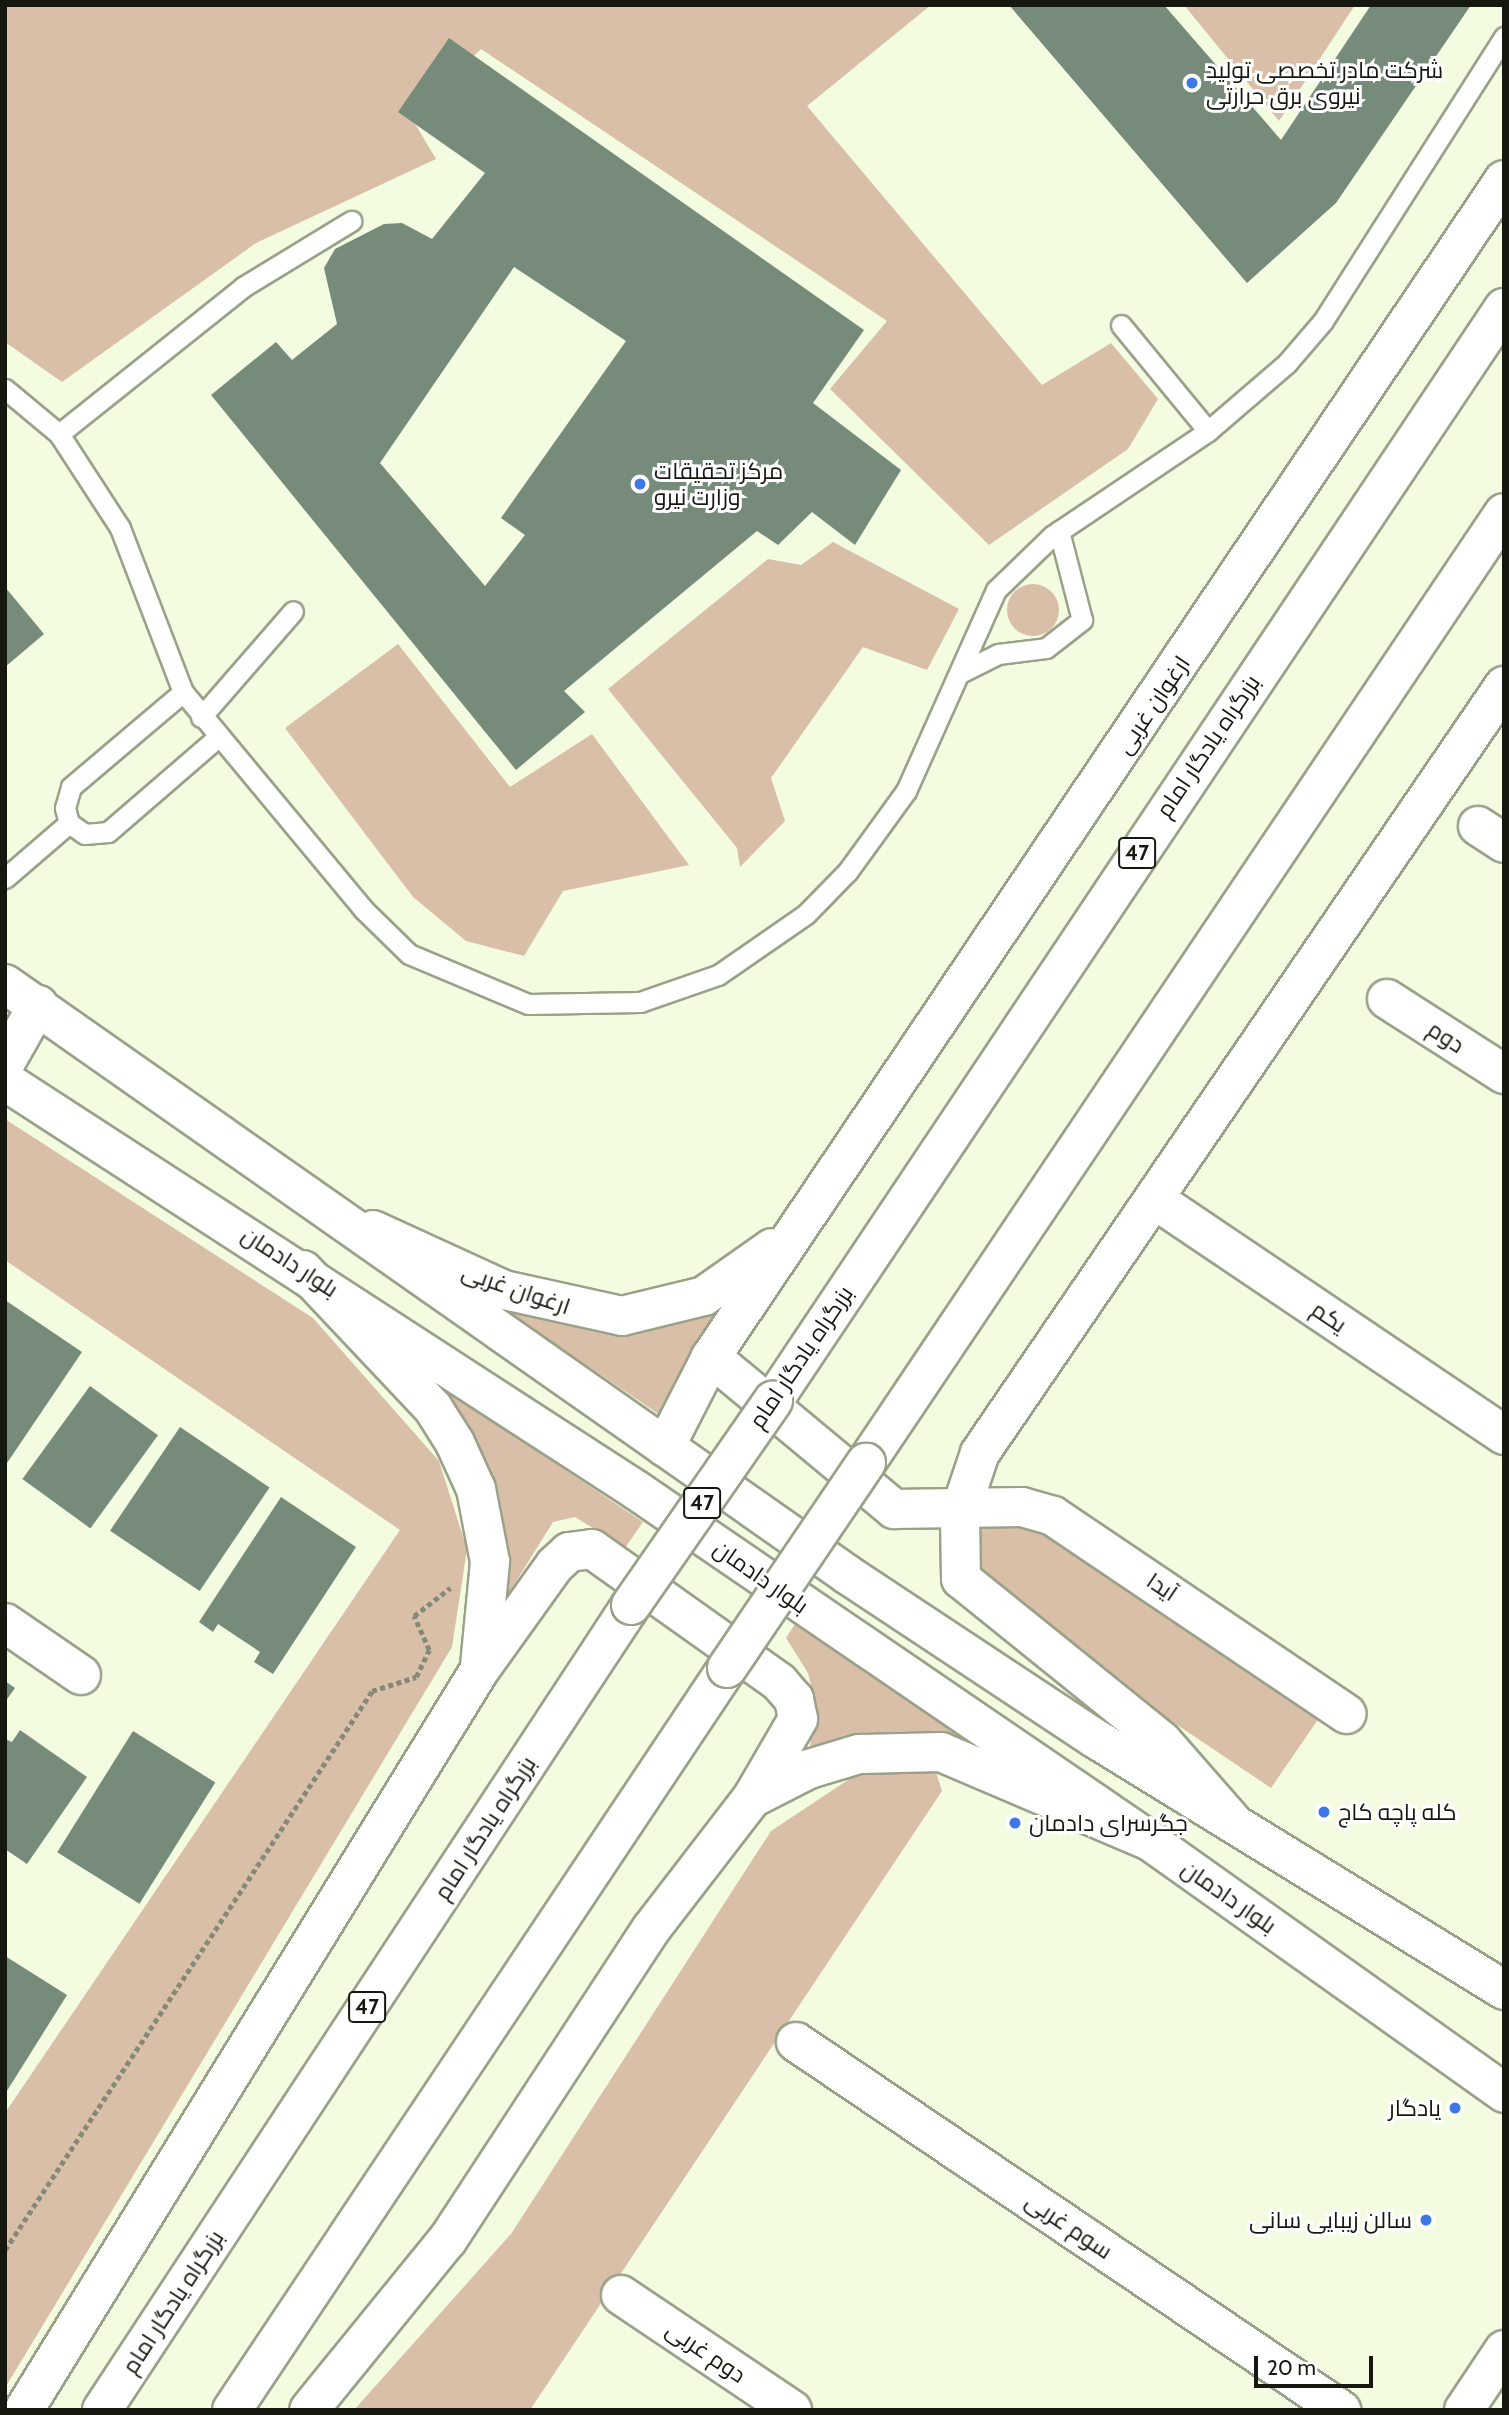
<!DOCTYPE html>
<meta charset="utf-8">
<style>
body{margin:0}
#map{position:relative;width:1509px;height:2415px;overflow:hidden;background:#f3fbe0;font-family:Cabin,Cairo,sans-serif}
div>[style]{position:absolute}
.green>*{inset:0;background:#dabfa8}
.round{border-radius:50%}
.building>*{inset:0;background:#768b79;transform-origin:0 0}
.path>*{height:4.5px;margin-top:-2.25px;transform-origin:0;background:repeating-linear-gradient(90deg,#858a78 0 5px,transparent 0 8.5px)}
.roads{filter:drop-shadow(2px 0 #9aa189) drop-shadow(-2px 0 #9aa189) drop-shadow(0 2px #9aa189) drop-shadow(0 -2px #9aa189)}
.service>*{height:19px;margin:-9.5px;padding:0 9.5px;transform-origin:9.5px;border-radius:9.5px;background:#fff}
.minor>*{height:38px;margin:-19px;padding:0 19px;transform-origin:19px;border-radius:19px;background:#fff}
.tertiary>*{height:38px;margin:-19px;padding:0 19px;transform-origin:19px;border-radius:19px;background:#fff}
.secondary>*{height:38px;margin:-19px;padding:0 19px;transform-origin:19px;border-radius:19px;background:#fff}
.trunk>*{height:38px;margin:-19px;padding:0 19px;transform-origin:19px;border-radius:19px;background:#fff}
.bridges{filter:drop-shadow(2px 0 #9aa189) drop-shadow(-2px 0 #9aa189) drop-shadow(0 2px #9aa189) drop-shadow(0 -2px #9aa189)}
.trunk-bridge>*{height:38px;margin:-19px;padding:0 19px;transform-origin:19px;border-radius:19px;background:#fff}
.dots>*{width:19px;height:19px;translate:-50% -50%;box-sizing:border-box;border:4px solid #fff;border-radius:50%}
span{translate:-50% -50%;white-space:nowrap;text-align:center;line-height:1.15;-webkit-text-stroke:6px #fff;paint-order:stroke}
.shield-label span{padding:2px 5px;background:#fff;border:2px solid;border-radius:5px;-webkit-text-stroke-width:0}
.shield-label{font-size:21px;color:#16180f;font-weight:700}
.poi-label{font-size:23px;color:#16180f}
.left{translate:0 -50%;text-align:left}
.right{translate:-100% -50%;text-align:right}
.street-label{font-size:23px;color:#16180f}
.frame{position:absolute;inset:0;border:7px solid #16180f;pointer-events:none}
.scale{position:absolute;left:1254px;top:2356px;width:119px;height:32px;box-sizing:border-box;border:4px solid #16180f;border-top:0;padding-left:9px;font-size:21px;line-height:24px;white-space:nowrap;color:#16180f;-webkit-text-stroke:5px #fff;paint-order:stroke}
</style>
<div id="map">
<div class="green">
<i style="clip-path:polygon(5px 5px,931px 5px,807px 106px,1042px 385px,1111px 343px,1158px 399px,1128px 449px,989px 545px,830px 389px,887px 321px,481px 49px,411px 117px,436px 159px,256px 243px,62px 382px,5px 342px)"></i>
<i style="clip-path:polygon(1184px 5px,1355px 5px,1279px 121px)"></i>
<i style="clip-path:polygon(833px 542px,959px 609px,927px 670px,863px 647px,771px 778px,785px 821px,740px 867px,737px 848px,608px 689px,768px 559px,801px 565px)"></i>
<i class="round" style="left:1007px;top:584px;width:52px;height:52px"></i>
<i style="clip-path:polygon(398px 644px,510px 787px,592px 734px,689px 865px,563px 891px,524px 956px,466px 941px,413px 897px,285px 728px)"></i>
<i style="clip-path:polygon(5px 1119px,313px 1318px,439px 1461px,467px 1549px,452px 1647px,5px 2388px,5px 2113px,400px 1530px,5px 1260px)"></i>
<i style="clip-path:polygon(741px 1282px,660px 1415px,477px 1291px,534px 1315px)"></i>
<i style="clip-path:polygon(421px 1373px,643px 1522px,625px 1548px,575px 1517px,553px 1522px,505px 1599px)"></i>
<i style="clip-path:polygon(985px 1524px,1041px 1527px,1321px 1715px,1271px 1788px,1109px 1679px,1005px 1592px,976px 1564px,974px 1535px)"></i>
<i style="clip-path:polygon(795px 1624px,944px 1725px,990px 1757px,940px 1736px,908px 1733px,809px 1753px,816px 1705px,808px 1673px,786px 1638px)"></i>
<i style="clip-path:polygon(934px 1766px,942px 1791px,530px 2410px,354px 2410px,511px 2234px,771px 1831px,866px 1768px)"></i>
</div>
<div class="building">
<i style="clip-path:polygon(1009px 5px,1164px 5px,1281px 140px,1371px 5px,1471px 5px,1336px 203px,1247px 283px)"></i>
<i style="clip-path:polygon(evenodd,449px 38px,864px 330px,813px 403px,901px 470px,855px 545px,812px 512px,778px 545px,757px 531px,564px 691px,585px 712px,516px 770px,211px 395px,276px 342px,292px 360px,337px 324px,324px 268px,335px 249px,384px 224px,402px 223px,432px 239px,485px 173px,398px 112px,449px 38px,514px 267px,626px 341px,501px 518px,525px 535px,485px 586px,380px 463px,514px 267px)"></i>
<i style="clip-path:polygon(5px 587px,44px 634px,5px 667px)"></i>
<i style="clip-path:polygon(5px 1300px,82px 1352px,5px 1466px)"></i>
<i style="left:90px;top:1386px;width:84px;height:115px;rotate:36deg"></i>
<i style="left:180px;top:1427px;width:108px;height:125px;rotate:34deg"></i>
<i style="clip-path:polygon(281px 1497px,356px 1547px,273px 1674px,254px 1662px,260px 1652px,218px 1624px,213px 1632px,199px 1622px)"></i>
<i style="clip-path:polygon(5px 1681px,15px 1688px,5px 1702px)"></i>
<i style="clip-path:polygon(20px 1730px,87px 1777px,27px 1864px,5px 1849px,5px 1739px,12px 1742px)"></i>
<i style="left:133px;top:1731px;width:97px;height:143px;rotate:32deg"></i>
<i style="clip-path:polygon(5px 1956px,67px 1995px,5px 2094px)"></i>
</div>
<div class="path">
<i style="left:5px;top:2250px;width:669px;rotate:-56.71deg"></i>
<i style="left:372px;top:1691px;width:46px;rotate:-17.7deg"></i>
<i style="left:416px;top:1677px;width:30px;rotate:-64deg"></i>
<i style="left:429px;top:1650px;width:37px;rotate:-114deg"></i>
<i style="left:414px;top:1616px;width:46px;rotate:-37.9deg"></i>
</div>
<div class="roads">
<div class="service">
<i style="left:1121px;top:325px;width:137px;rotate:50.6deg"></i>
<i style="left:5px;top:389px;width:70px;rotate:39.8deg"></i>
<i style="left:59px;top:434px;width:112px;rotate:57deg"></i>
<i style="left:120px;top:528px;width:176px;rotate:69deg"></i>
<i style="left:183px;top:692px;width:282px;rotate:50.3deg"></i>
<i style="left:363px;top:909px;width:64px;rotate:44.4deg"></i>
<i style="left:409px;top:954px;width:129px;rotate:22.8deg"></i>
<i style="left:528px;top:1004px;width:112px;rotate:-1deg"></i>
<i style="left:640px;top:1002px;width:83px;rotate:-19.1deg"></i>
<i style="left:718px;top:975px;width:107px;rotate:-34.7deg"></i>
<i style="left:806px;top:914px;width:60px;rotate:-45.7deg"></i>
<i style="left:848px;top:871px;width:99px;rotate:-54.1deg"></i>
<i style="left:906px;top:791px;width:220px;rotate:-65.9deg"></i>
<i style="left:996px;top:590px;width:78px;rotate:-44deg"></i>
<i style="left:1052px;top:536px;width:188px;rotate:-33.9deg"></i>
<i style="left:1208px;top:431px;width:104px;rotate:-40.7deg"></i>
<i style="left:1287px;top:363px;width:55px;rotate:-49.4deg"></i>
<i style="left:1323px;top:321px;width:337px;rotate:-57.5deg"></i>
<i style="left:59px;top:434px;width:236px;rotate:-38.6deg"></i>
<i style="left:243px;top:287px;width:127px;rotate:-31.4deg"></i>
<i style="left:960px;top:673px;width:42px;rotate:-26.6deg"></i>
<i style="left:998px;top:654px;width:48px;rotate:-7.1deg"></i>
<i style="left:1046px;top:648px;width:46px;rotate:-37.9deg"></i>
<i style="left:1082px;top:620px;width:92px;rotate:-104.5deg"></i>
<i style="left:183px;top:692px;width:147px;rotate:139.7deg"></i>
<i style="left:71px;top:787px;width:22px;rotate:106deg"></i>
<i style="left:65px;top:808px;width:16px;rotate:75deg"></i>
<i style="left:69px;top:823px;width:19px;rotate:35deg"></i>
<i style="left:85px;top:834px;width:23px;rotate:-5deg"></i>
<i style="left:108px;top:832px;width:144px;rotate:-40.8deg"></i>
<i style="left:201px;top:717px;width:140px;rotate:-49deg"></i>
<i style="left:5px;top:878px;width:84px;rotate:-40.7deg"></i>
</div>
<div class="minor">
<i style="left:1478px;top:826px;width:31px;rotate:33deg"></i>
<i style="left:1387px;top:999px;width:139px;rotate:32.7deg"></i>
<i style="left:1154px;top:1199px;width:422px;rotate:34deg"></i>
<i style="left:711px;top:1357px;width:238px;rotate:39.7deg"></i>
<i style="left:894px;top:1509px;width:128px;rotate:-0.9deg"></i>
<i style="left:1022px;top:1507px;width:32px;rotate:16deg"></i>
<i style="left:1053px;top:1516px;width:354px;rotate:34deg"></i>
<i style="left:5px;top:1623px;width:92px;rotate:34.4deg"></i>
<i style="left:796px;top:2042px;width:658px;rotate:34.03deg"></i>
<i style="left:621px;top:2295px;width:206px;rotate:33.9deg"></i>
<i style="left:1464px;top:2410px;width:72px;rotate:-56.3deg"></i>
</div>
<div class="tertiary">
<i style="left:373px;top:1230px;width:144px;rotate:24.6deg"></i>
<i style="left:504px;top:1290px;width:121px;rotate:12.4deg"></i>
<i style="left:622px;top:1316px;width:84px;rotate:-13.7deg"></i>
<i style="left:704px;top:1296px;width:83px;rotate:-35.2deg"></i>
<i style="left:665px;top:1447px;width:101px;rotate:-62.9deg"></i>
<i style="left:711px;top:1357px;width:1419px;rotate:-56.03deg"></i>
</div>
<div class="secondary">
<i style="left:5px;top:984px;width:1030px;rotate:35.03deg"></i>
<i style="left:848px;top:1575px;width:297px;rotate:33.5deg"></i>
<i style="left:1096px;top:1739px;width:479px;rotate:31.6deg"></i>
<i style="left:5px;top:1063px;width:67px;rotate:-60.4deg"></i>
<i style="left:5px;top:1081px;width:752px;rotate:32.95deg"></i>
<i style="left:636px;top:1490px;width:622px;rotate:34.33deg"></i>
<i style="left:1150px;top:1841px;width:435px;rotate:35.4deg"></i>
</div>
<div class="trunk">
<i style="left:303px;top:1270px;width:190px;rotate:46.7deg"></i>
<i style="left:433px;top:1408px;width:41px;rotate:57.8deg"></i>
<i style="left:455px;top:1443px;width:51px;rotate:65.5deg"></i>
<i style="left:476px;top:1489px;width:74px;rotate:79.1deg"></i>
<i style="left:490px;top:1562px;width:103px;rotate:95.5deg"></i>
<i style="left:773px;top:1401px;width:1315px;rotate:-56.23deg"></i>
<i style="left:866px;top:1463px;width:1144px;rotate:-56.12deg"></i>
<i style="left:754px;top:1797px;width:62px;rotate:-27deg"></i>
<i style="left:809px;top:1769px;width:52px;rotate:-16.7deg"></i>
<i style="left:859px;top:1754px;width:82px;rotate:-1.4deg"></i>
<i style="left:941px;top:1752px;width:227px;rotate:23.1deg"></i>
<i style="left:1232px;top:1821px;width:106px;rotate:-131.2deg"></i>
<i style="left:1162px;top:1741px;width:258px;rotate:-141.1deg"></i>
<i style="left:961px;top:1579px;width:67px;rotate:-90.9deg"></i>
<i style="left:960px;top:1512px;width:62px;rotate:-71.3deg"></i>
<i style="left:980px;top:1453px;width:929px;rotate:-55.66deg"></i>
<i style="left:24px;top:2410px;width:868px;rotate:-58.38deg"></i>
<i style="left:479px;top:1671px;width:130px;rotate:-54.4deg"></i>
<i style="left:555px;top:1565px;width:19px;rotate:-43deg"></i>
<i style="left:569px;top:1552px;width:23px;rotate:-7deg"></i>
<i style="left:592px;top:1549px;width:229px;rotate:35.4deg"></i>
<i style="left:779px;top:1682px;width:23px;rotate:49deg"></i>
<i style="left:794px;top:1699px;width:20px;rotate:79deg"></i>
<i style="left:798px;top:1719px;width:91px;rotate:120.2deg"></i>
<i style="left:752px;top:1798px;width:165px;rotate:127.6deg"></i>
<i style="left:651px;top:1929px;width:371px;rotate:123.2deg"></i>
<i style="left:448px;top:2239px;width:220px;rotate:129.1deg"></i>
<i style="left:102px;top:2410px;width:963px;rotate:-56.69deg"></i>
<i style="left:232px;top:2410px;width:892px;rotate:-56.29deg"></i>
</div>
</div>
<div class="bridges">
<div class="trunk-bridge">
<i style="left:631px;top:1605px;width:249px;rotate:-55.2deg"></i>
<i style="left:727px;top:1668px;width:248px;rotate:-55.9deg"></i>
</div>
</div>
<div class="dots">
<i style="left:1192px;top:83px;background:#3e78e8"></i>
<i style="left:640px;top:484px;background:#3e78e8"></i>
<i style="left:1324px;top:1812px;background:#3e78e8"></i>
<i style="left:1015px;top:1823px;background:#3e78e8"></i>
<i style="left:1455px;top:2108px;background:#3e78e8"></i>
<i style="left:1426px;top:2220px;background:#3e78e8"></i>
</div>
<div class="shield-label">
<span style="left:1137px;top:853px">47</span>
<span style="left:702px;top:1503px">47</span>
<span style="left:367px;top:2007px">47</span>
</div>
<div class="poi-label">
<span class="left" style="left:1206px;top:83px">شرکت مادر تخصصی تولید<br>نیروی برق حرارتی</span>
<span class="left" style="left:654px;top:484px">مرکز تحقیقات<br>وزارت نیرو</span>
<span class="left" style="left:1338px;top:1812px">کله پاچه کاج</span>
<span class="left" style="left:1029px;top:1823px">جگرسرای دادمان</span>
<span class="right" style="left:1441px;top:2108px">یادگار</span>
<span class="right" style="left:1412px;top:2220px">سالن زیبایی سانی</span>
</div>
<div class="street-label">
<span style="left:1153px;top:705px;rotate:-56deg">ارغوان غربی</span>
<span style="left:1208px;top:746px;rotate:-56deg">بزرگراه یادگار امام</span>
<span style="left:1446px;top:1037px;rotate:33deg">دوم</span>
<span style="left:290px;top:1262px;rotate:33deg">بلوار دادمان</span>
<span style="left:516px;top:1289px;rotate:19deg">ارغوان غربی</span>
<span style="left:1329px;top:1317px;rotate:34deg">یکم</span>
<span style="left:801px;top:1357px;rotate:-56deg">بزرگراه یادگار امام</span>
<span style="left:761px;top:1577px;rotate:35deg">بلوار دادمان</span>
<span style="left:1162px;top:1587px;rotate:34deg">آیدا</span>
<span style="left:485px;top:1828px;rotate:-57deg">بزرگراه یادگار امام</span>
<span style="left:1229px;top:1897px;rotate:35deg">بلوار دادمان</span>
<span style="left:1069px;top:2226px;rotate:34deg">سوم غربی</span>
<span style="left:173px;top:2302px;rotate:-57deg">بزرگراه یادگار امام</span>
<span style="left:706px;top:2352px;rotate:34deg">دوم غربی</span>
</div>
<div class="frame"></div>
<div class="scale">20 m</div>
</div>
